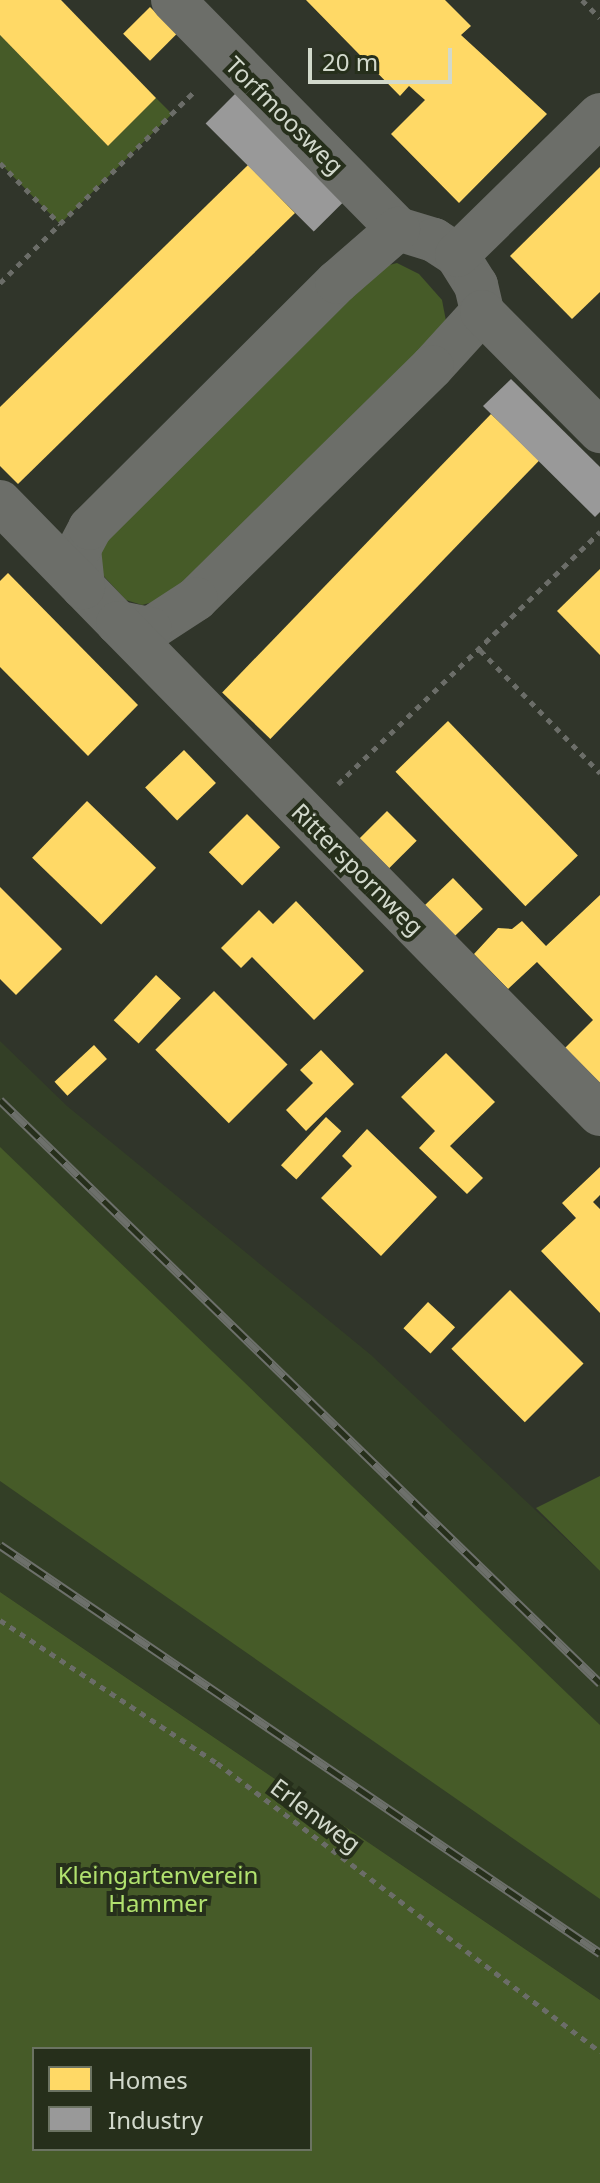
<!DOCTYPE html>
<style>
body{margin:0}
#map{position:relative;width:600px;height:2183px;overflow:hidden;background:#30352a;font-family:"Noto Sans",sans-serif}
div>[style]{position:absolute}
.built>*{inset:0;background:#333f26}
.green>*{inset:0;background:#465b28}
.homes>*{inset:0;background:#ffd966;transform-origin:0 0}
.industry>*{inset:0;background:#999;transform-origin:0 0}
.path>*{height:5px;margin-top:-2.5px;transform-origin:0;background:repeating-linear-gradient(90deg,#6b6d68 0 6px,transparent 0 12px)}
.minor>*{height:44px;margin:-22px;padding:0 22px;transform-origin:22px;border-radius:22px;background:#6c6e69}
.rail>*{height:9px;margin-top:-4.5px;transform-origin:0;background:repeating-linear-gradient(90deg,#262f1b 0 18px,#6d706b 0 36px);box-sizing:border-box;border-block:2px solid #6d706b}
span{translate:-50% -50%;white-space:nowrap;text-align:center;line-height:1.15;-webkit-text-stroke:8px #262f1b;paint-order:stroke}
.street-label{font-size:24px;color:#d2d9cc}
.park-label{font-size:24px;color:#b1e16e}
.legend{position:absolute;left:32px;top:2047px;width:280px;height:104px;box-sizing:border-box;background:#262f1b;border:2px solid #6b7362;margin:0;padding:10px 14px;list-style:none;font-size:24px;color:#d2d9cc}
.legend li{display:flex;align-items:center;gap:16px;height:40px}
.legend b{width:40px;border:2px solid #6b7362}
.scale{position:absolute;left:308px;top:48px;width:144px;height:36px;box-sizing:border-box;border:4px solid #d2d9cc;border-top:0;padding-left:10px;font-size:24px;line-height:28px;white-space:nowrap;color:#d2d9cc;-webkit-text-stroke:6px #262f1b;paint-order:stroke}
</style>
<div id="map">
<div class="built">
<i style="clip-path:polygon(0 1041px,67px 1106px,371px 1355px,600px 1571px,600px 2000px,0 1592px)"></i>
</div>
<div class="green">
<i style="clip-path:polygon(0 35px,108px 146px,156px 98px,172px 114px,60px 224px,0 163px)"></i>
<i style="clip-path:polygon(397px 263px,419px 274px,442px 300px,446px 321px,440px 337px,175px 596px,142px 605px,126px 600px,98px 570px,96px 542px,378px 268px)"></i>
<i style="clip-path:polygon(0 1147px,600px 1725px,600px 1899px,0 1481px)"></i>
<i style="clip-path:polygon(600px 1476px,600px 1571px,536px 1508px)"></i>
<i style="clip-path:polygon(evenodd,0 1592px,600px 2000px,600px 2183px,0 2183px,0 1592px,34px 2049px,310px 2049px,310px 2149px,34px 2149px,34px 2049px)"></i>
</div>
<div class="homes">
<i style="clip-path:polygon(0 0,61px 0,156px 98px,108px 146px,0 35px)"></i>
<i style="clip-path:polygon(306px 0,445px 0,471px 26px,461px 35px,547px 114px,459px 203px,391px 134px,425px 100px,409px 86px,400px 96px)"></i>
<i style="left:150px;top:7px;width:38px;height:38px;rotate:45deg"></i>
<i style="clip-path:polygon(248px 165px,295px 213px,18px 484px,0 466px,0 407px)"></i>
<i style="clip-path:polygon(600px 167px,600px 292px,572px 319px,510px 256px)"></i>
<i style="left:491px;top:414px;width:67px;height:387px;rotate:44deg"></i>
<i style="clip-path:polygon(600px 569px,600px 655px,557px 611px)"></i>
<i style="clip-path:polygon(8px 573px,138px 705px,88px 756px,0 667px,0 581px)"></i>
<i style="left:448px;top:721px;width:187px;height:73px;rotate:46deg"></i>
<i style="left:184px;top:750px;width:46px;height:54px;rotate:46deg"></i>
<i style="left:87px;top:801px;width:96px;height:79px;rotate:44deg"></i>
<i style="left:387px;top:811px;width:42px;height:39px;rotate:45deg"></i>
<i style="left:247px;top:814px;width:47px;height:54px;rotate:45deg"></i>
<i style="left:453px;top:878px;width:43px;height:40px;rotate:46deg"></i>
<i style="clip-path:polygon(0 887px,62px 949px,16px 995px,0 979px)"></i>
<i style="clip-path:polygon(600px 895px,600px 1083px,565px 1048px,593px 1020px,537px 962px,508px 989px,474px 954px,498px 928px,512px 929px,522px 921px,546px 946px)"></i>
<i style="clip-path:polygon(296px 901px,364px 971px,314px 1020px,252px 957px,241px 968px,221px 948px,259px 910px,273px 924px)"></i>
<i style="left:156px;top:975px;width:34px;height:62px;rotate:43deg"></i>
<i style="left:214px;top:991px;width:104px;height:83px;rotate:45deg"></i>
<i style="left:94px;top:1045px;width:19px;height:54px;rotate:47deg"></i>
<i style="clip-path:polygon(321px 1050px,354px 1084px,306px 1131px,286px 1110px,313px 1083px,300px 1070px)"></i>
<i style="clip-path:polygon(446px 1053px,495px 1102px,450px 1146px,483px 1178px,467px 1194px,419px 1148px,435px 1131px,401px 1097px)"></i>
<i style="left:326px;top:1117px;width:21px;height:66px;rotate:43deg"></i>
<i style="clip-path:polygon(367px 1129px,437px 1197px,381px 1256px,321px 1198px,352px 1166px,342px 1156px)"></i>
<i style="clip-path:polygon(600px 1167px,600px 1195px,593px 1202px,600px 1209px,600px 1313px,541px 1251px,576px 1218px,562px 1203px)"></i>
<i style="left:510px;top:1290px;width:104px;height:83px;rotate:45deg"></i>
<i style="left:428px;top:1302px;width:37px;height:36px;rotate:43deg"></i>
</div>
<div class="industry">
<i style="left:236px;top:93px;width:153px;height:43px;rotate:45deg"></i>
<i style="clip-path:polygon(511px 379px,600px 467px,600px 512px,595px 517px,483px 406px)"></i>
</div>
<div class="path">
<i style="left:582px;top:0;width:25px;rotate:45deg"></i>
<i style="left:0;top:163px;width:86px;rotate:45.5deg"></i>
<i style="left:0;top:283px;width:275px;rotate:-44.6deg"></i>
<i style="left:480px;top:650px;width:172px;rotate:45.7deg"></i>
<i style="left:338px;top:784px;width:364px;rotate:-43.9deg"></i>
<i style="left:0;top:1620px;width:260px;rotate:33.4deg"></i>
<i style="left:217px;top:1763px;width:480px;rotate:37deg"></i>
</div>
<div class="minor">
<i style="left:173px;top:0;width:321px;rotate:45.5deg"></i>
<i style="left:398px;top:229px;width:38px;rotate:17deg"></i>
<i style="left:434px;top:240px;width:27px;rotate:33deg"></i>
<i style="left:457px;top:255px;width:36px;rotate:58deg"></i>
<i style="left:476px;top:285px;width:28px;rotate:77deg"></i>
<i style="left:482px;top:312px;width:74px;rotate:132.3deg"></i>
<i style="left:432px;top:367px;width:331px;rotate:135.5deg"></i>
<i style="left:196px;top:599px;width:55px;rotate:146.9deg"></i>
<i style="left:150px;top:629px;width:33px;rotate:-169deg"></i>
<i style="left:118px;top:623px;width:50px;rotate:-134.2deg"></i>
<i style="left:83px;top:587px;width:38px;rotate:-96deg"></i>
<i style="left:79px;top:549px;width:24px;rotate:-62deg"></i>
<i style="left:90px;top:528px;width:349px;rotate:-44.9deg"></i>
<i style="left:337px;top:282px;width:81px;rotate:-41deg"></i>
<i style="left:457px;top:255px;width:200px;rotate:-44.4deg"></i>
<i style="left:482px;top:312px;width:168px;rotate:45.2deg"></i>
<i style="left:0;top:502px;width:119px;rotate:45.7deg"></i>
<i style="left:118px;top:623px;width:688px;rotate:45.53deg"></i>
</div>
<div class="rail">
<i style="left:0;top:1100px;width:837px;rotate:44.18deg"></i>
<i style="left:0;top:1545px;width:726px;rotate:34.22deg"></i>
</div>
<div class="street-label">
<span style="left:285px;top:115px;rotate:45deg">Torfmoosweg</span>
<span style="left:358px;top:869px;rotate:45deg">Ritterspornweg</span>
<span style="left:316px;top:1815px;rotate:37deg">Erlenweg</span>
</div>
<div class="park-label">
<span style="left:158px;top:1889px">Kleingartenverein<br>Hammer</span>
</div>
<ul class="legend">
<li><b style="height:22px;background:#ffd966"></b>Homes</li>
<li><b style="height:22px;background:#999"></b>Industry</li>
</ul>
<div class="scale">20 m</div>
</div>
